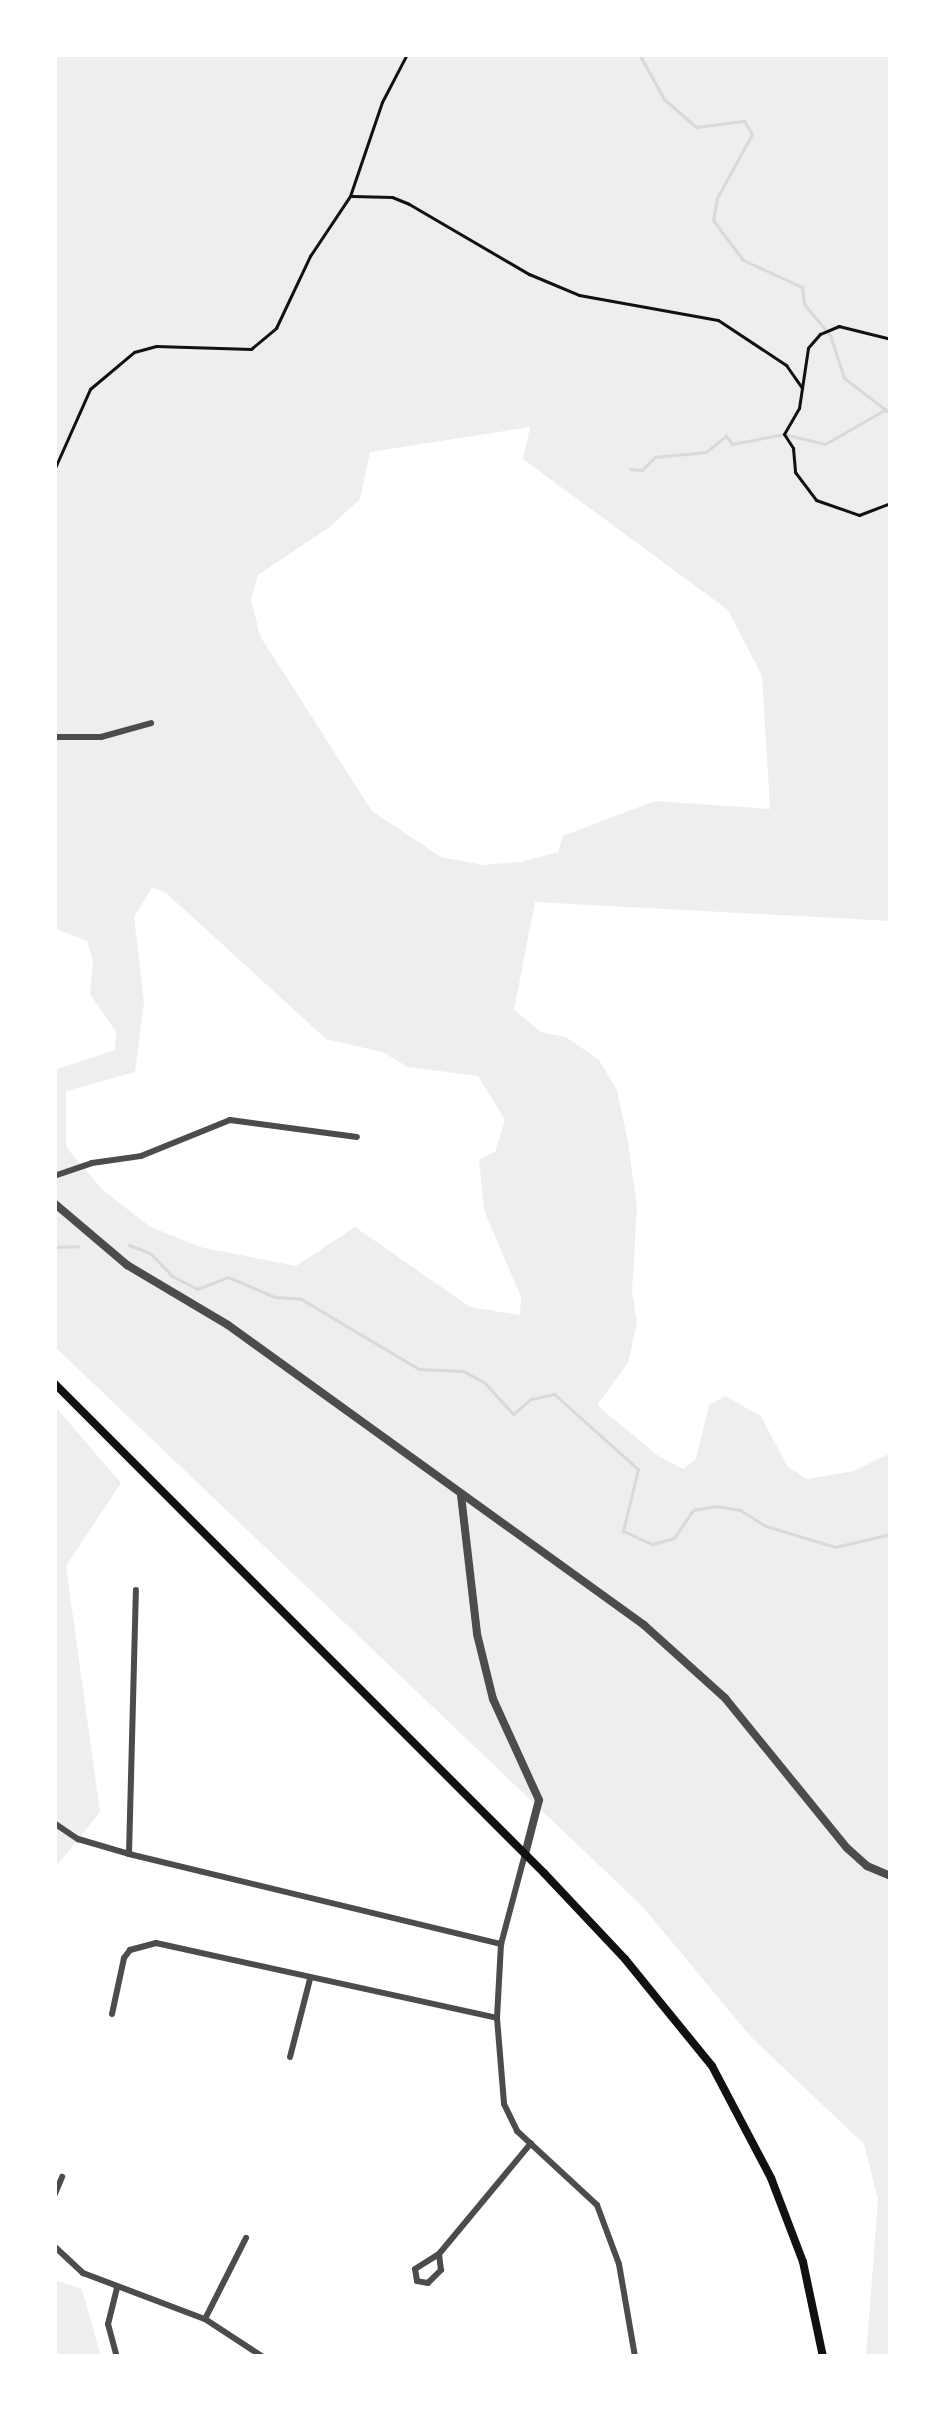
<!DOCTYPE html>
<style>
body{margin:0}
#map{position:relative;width:945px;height:2411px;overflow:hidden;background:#fff;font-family:"DejaVu Sans",sans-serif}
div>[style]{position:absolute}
.green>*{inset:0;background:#eee}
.stream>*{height:3px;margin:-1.5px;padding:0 1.5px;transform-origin:1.5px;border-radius:1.5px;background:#d9d9d9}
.path>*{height:3px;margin:-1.5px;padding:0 1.5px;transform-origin:1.5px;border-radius:1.5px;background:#111}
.minor>*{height:6px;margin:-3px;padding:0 3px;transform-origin:3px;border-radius:3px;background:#4c4c4c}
.tertiary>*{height:8px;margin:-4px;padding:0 4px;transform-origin:4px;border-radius:4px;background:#4c4c4c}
.secondary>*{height:8px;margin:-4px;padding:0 4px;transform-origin:4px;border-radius:4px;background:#111}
span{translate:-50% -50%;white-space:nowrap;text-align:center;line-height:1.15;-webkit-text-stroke:12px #fff;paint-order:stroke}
.frame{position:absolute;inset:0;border:57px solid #fff;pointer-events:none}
</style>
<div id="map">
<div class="green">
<i style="clip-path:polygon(evenodd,54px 54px,891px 54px,891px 921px,535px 902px,514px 1010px,541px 1032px,566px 1037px,599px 1060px,617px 1090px,628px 1142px,637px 1207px,632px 1291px,637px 1323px,628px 1363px,597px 1405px,657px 1455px,683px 1469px,696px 1459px,709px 1405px,725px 1396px,761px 1416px,787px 1466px,807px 1479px,854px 1471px,891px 1453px,891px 2357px,866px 2357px,878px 2200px,864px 2144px,751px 2037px,643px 1907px,54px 1346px,54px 1070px,115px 1050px,116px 1032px,90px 994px,93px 961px,87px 941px,54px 928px,54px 54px,530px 427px,523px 459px,728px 610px,762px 676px,770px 809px,655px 801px,563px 836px,558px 852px,521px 862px,483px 865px,441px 857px,372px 811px,260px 636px,251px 599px,258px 575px,331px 526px,360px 499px,370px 452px,530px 427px,54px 54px,152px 888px,165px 892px,326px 1039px,382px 1052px,408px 1067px,478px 1076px,505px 1120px,495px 1152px,479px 1159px,484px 1210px,521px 1297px,520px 1315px,470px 1307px,355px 1227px,296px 1266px,200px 1247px,149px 1226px,103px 1190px,66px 1147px,66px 1091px,135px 1072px,144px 1002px,134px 917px,152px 888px)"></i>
<i style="clip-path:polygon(54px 1405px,121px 1483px,66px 1566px,100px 1812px,54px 1869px)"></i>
<i style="clip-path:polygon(54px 2280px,82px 2289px,101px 2357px,54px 2357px)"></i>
</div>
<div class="stream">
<i style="left:639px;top:54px;width:51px;rotate:60.9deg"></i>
<i style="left:664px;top:99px;width:43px;rotate:41.2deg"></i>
<i style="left:696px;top:127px;width:48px;rotate:-7.1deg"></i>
<i style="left:744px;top:121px;width:15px;rotate:58deg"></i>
<i style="left:752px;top:134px;width:73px;rotate:118.7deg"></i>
<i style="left:717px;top:198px;width:22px;rotate:100deg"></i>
<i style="left:713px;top:220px;width:50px;rotate:53.1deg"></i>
<i style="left:743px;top:260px;width:65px;rotate:24.6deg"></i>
<i style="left:802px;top:287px;width:17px;rotate:83deg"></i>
<i style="left:804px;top:304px;width:40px;rotate:50deg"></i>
<i style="left:830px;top:335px;width:45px;rotate:72deg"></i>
<i style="left:844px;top:378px;width:59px;rotate:37.5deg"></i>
<i style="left:630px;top:469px;width:12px;rotate:5deg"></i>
<i style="left:642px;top:470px;width:18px;rotate:-45deg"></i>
<i style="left:655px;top:457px;width:51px;rotate:-5.6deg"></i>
<i style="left:706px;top:452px;width:26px;rotate:-39deg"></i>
<i style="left:726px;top:436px;width:10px;rotate:53deg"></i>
<i style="left:732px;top:444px;width:53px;rotate:-10.9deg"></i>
<i style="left:784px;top:434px;width:42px;rotate:13.7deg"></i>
<i style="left:825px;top:444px;width:70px;rotate:-29.8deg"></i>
<i style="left:129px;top:1245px;width:22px;rotate:21deg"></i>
<i style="left:150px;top:1253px;width:32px;rotate:46deg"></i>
<i style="left:172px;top:1276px;width:28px;rotate:27deg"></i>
<i style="left:197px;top:1289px;width:33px;rotate:-21deg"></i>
<i style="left:228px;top:1277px;width:51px;rotate:23.1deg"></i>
<i style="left:275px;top:1297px;width:26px;rotate:4deg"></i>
<i style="left:301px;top:1299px;width:137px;rotate:30.7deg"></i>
<i style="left:419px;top:1369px;width:44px;rotate:2.6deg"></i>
<i style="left:463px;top:1371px;width:24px;rotate:28deg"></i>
<i style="left:484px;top:1382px;width:43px;rotate:47.8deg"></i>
<i style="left:513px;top:1414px;width:23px;rotate:-40deg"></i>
<i style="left:531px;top:1399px;width:24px;rotate:-12deg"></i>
<i style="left:554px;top:1394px;width:113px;rotate:41.8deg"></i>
<i style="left:638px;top:1469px;width:64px;rotate:103.6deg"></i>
<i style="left:623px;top:1531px;width:32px;rotate:24deg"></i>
<i style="left:652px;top:1544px;width:23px;rotate:-15deg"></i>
<i style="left:674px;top:1538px;width:34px;rotate:-56deg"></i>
<i style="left:693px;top:1510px;width:23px;rotate:-10deg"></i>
<i style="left:716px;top:1506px;width:24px;rotate:9deg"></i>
<i style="left:740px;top:1510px;width:31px;rotate:32deg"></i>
<i style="left:766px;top:1526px;width:72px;rotate:16.9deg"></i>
<i style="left:835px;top:1547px;width:57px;rotate:-13.1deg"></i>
<i style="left:54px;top:1247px;width:24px;rotate:-2deg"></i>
</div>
<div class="path">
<i style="left:352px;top:196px;width:40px;rotate:1.4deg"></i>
<i style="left:392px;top:197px;width:18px;rotate:22deg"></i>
<i style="left:409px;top:204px;width:139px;rotate:30.3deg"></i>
<i style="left:529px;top:274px;width:54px;rotate:22.8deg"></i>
<i style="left:579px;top:295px;width:141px;rotate:10.2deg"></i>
<i style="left:718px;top:320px;width:82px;rotate:33.5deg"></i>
<i style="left:786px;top:365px;width:28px;rotate:55deg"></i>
<i style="left:891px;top:339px;width:54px;rotate:-166deg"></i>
<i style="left:839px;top:326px;width:21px;rotate:157deg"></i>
<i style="left:820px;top:334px;width:18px;rotate:131deg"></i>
<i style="left:808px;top:348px;width:61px;rotate:98.5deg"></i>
<i style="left:799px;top:408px;width:30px;rotate:120deg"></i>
<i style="left:784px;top:434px;width:17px;rotate:57deg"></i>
<i style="left:793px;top:448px;width:24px;rotate:85deg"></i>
<i style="left:795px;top:472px;width:35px;rotate:53deg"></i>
<i style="left:816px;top:500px;width:46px;rotate:19.2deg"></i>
<i style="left:859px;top:515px;width:34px;rotate:-21deg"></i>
<i style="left:54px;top:470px;width:89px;rotate:-66deg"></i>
<i style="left:90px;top:389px;width:57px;rotate:-40.1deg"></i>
<i style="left:134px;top:352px;width:23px;rotate:-15deg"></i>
<i style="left:156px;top:346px;width:95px;rotate:1.8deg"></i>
<i style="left:251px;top:349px;width:33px;rotate:-40deg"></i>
<i style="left:276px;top:328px;width:80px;rotate:-64.7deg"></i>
<i style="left:310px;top:256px;width:72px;rotate:-56.3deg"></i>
<i style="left:350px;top:196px;width:99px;rotate:-71.2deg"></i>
<i style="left:382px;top:102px;width:54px;rotate:-62.5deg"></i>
</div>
<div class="minor">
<i style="left:54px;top:737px;width:47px"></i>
<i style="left:101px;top:737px;width:52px;rotate:-15.6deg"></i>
<i style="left:54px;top:1176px;width:40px;rotate:-18.9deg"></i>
<i style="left:92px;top:1163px;width:49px;rotate:-8.1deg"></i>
<i style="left:141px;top:1156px;width:96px;rotate:-22deg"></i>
<i style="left:230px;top:1120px;width:128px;rotate:7.6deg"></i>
<i style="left:54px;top:1823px;width:29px;rotate:34deg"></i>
<i style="left:78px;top:1839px;width:53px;rotate:16.4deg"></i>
<i style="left:129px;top:1854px;width:383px;rotate:13.6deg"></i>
<i style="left:129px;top:1854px;width:264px;rotate:-88.5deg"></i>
<i style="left:525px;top:1854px;width:93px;rotate:104.9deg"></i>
<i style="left:501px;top:1944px;width:74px;rotate:93.1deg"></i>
<i style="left:497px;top:2018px;width:86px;rotate:85.3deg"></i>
<i style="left:504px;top:2104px;width:30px;rotate:64deg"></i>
<i style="left:517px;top:2131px;width:109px;rotate:42.8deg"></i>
<i style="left:597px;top:2205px;width:63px;rotate:69.6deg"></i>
<i style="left:619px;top:2264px;width:94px;rotate:80.2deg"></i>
<i style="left:112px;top:2014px;width:57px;rotate:-77.9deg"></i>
<i style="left:124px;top:1958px;width:10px;rotate:-53deg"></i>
<i style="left:130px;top:1950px;width:27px;rotate:-15deg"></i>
<i style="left:156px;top:1943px;width:349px;rotate:12.4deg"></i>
<i style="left:290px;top:2057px;width:81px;rotate:-75.6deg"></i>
<i style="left:54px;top:2196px;width:21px;rotate:-67deg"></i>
<i style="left:54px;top:2246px;width:40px;rotate:43deg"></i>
<i style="left:83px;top:2273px;width:130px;rotate:20.7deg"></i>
<i style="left:205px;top:2319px;width:69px;rotate:33.2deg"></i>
<i style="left:439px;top:2254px;width:16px;rotate:83deg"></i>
<i style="left:441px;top:2270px;width:18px;rotate:135deg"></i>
<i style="left:428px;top:2283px;width:11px;rotate:-170deg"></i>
<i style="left:417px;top:2281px;width:12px;rotate:-99deg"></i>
<i style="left:415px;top:2269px;width:28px;rotate:-32deg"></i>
<i style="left:439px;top:2254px;width:144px;rotate:-50.3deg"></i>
<i style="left:117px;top:2288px;width:37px;rotate:104deg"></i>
<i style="left:108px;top:2324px;width:34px;rotate:75deg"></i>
<i style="left:205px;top:2319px;width:91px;rotate:-63.2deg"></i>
</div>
<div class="tertiary">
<i style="left:54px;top:1203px;width:96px;rotate:40.3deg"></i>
<i style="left:127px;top:1265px;width:117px;rotate:30.7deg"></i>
<i style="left:228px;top:1325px;width:513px;rotate:35.8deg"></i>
<i style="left:644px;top:1625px;width:109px;rotate:42deg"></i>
<i style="left:725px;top:1698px;width:193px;rotate:50.9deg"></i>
<i style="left:847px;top:1848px;width:27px;rotate:42deg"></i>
<i style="left:867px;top:1866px;width:26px;rotate:23deg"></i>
<i style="left:461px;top:1495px;width:140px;rotate:83.4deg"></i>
<i style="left:477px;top:1634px;width:67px;rotate:76.2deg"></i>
<i style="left:493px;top:1699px;width:111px;rotate:65.5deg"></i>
<i style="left:539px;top:1800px;width:56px;rotate:104.5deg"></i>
</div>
<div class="secondary">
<i style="left:54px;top:1383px;width:693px;rotate:45deg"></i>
<i style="left:544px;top:1873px;width:118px;rotate:46.7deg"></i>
<i style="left:625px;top:1959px;width:138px;rotate:50.9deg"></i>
<i style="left:712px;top:2066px;width:127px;rotate:62.2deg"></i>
<i style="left:771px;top:2178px;width:90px;rotate:69.1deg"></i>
<i style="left:803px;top:2262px;width:97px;rotate:78.1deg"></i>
</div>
<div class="frame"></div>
</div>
